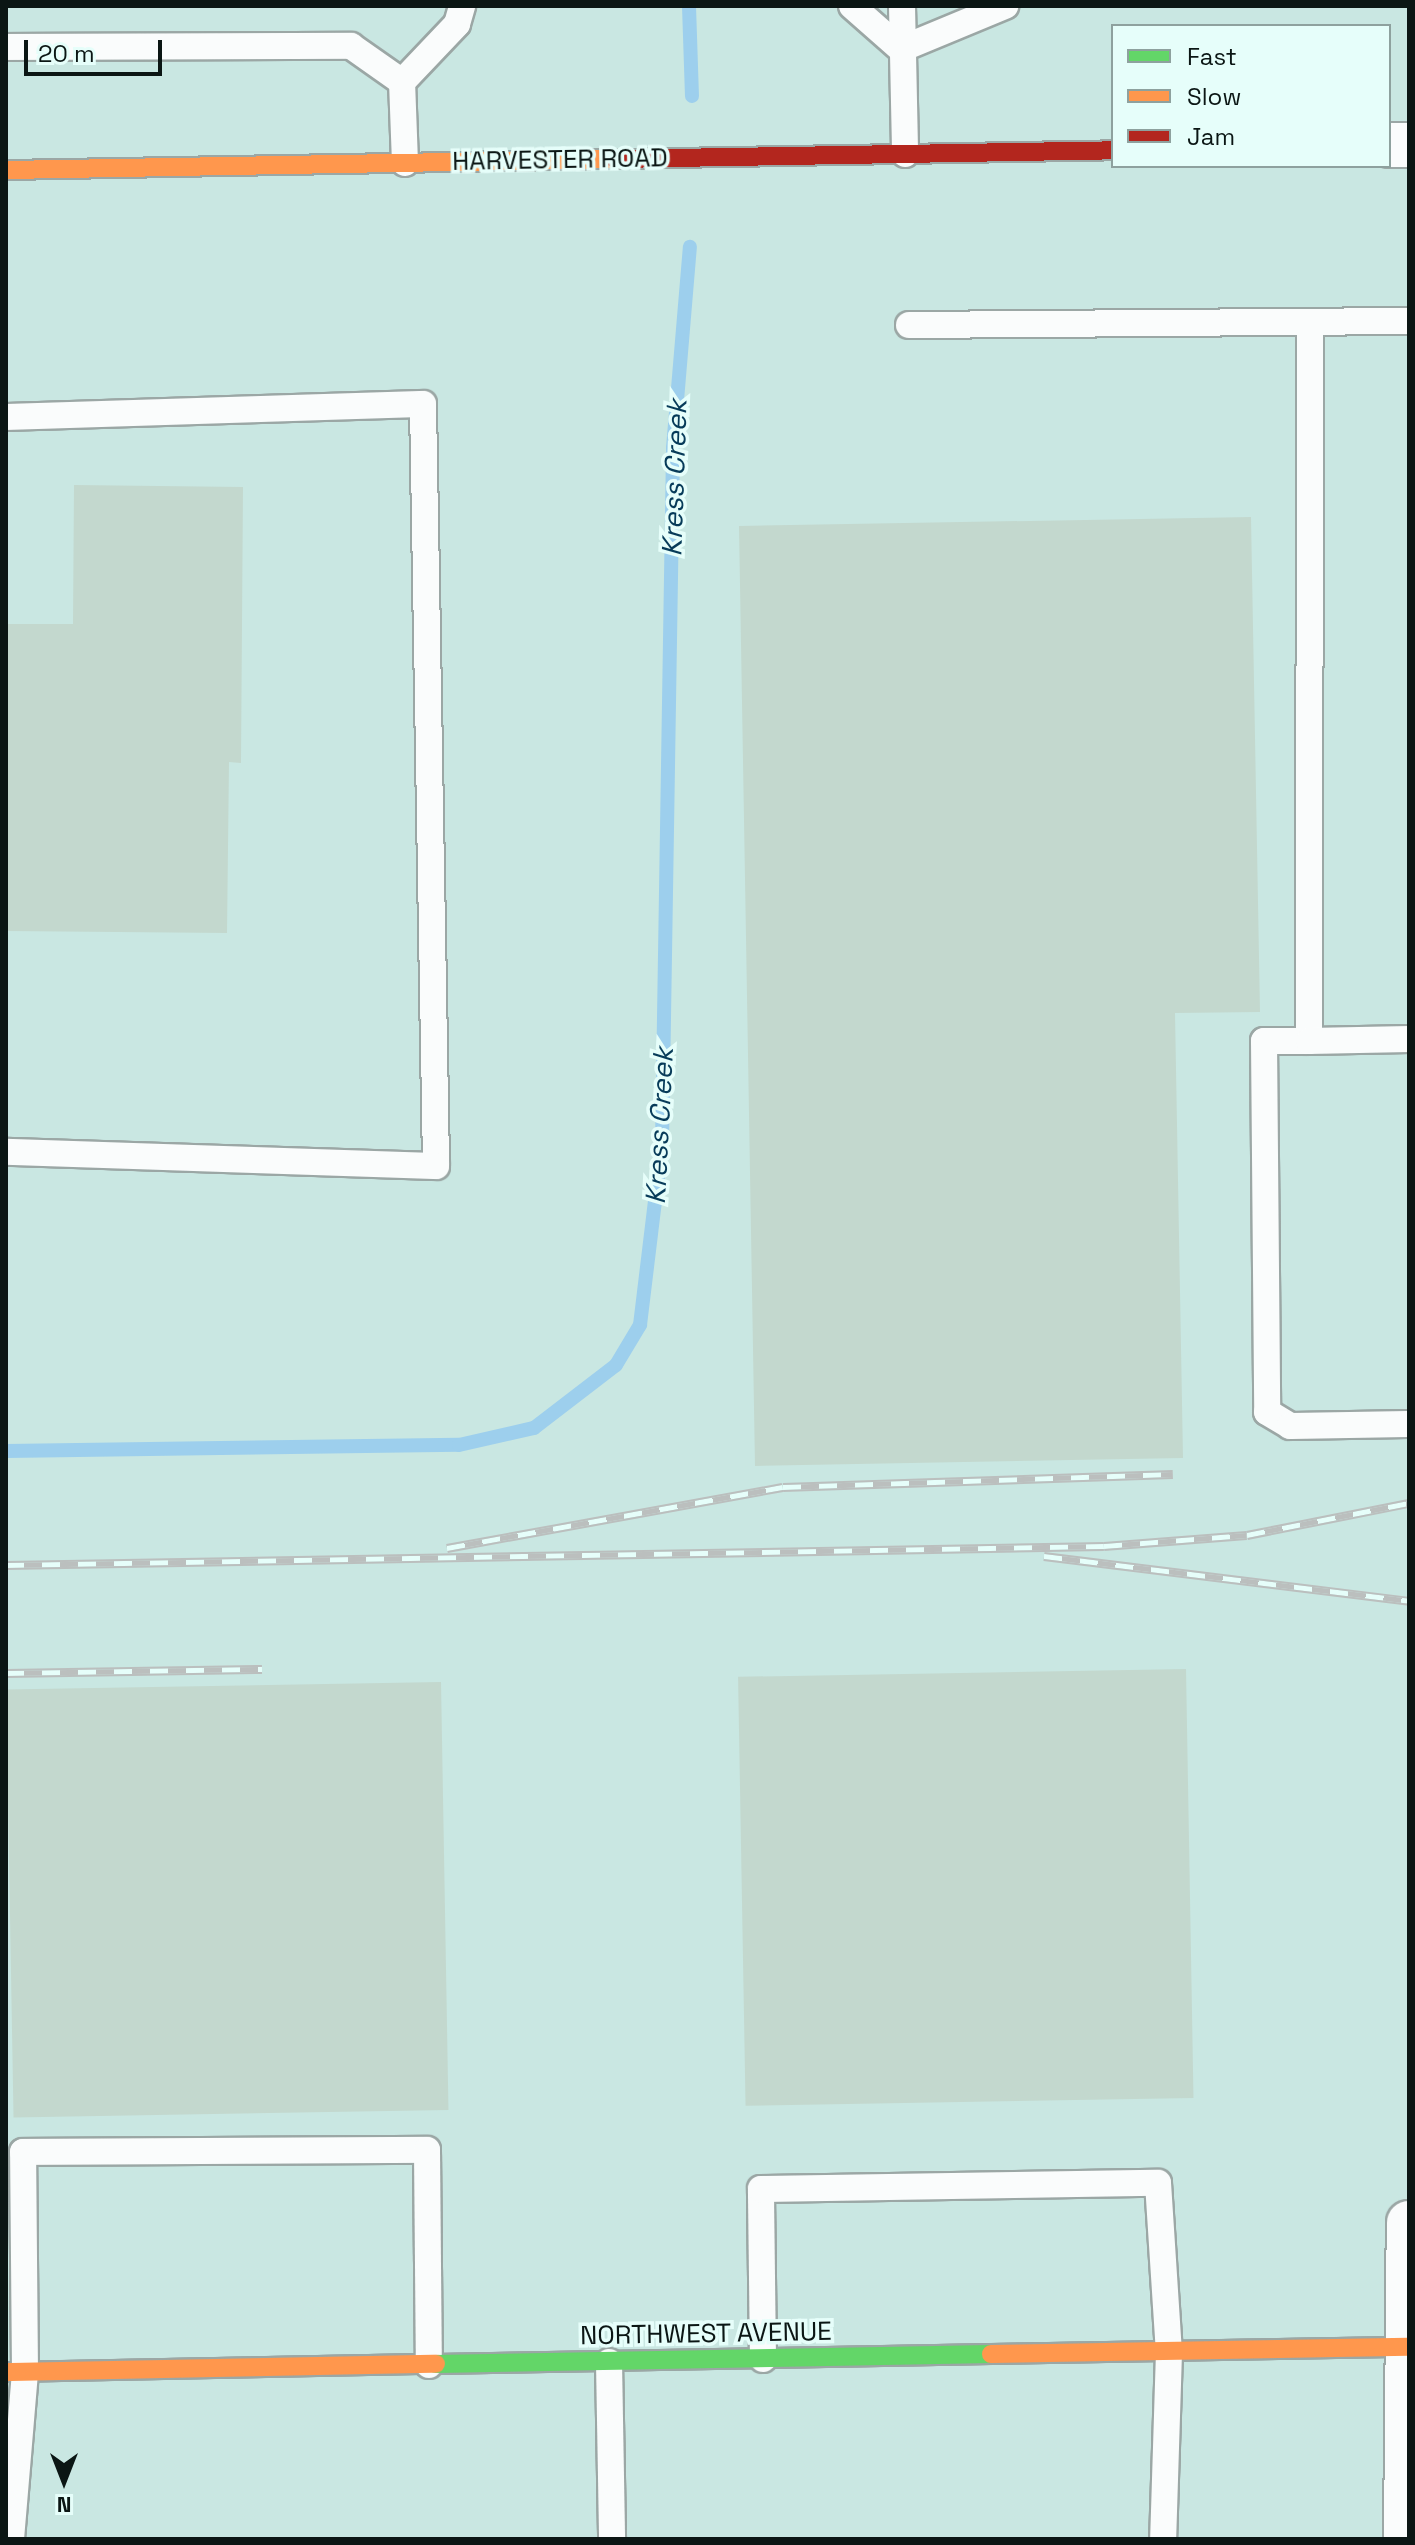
<!DOCTYPE html>
<style>
body{margin:0}
#map{position:relative;width:1415px;height:2545px;overflow:hidden;background:#dbece9;font-family:"Space Grotesk",sans-serif}
div>[style]{position:absolute}
.built>*{inset:0;background:#c9e7e2}
.stream>*{height:14px;margin:-7px;padding:0 7px;transform-origin:7px;border-radius:7px;background:#9dcfed}
.building>*{inset:0;background:#c3d8ce;transform-origin:0 0}
.roads{filter:drop-shadow(2px 0 #9ba7a5) drop-shadow(-2px 0 #9ba7a5) drop-shadow(0 2px #9ba7a5) drop-shadow(0 -2px #9ba7a5)}
.lane>*{height:26px;margin:-13px;padding:0 13px;transform-origin:13px;border-radius:13px;background:#fafcfc}
.street>*{height:44px;margin:-22px;padding:0 22px;transform-origin:22px;border-radius:22px;background:#fafcfc}
.fast>*{height:18px;margin:-9px;padding:0 9px;transform-origin:9px;border-radius:9px;background:#63d668}
.slow>*{height:18px;margin:-9px;padding:0 9px;transform-origin:9px;border-radius:9px;background:#ff974d}
.jam>*{height:18px;margin:-9px;padding:0 9px;transform-origin:9px;border-radius:9px;background:#b3261e}
.rail>*{height:9px;margin-top:-4.5px;transform-origin:0;background:repeating-linear-gradient(90deg,#e6fefa 0 18px,#bbbfbe 0 36px);box-sizing:border-box;border-block:2px solid #bbbfbe}
span{translate:-50% -50%;white-space:nowrap;text-align:center;line-height:1.15;-webkit-text-stroke:7px #e6fefa;paint-order:stroke}
.street-label{font-size:26px;color:#0b1614}
.water-label{font-size:28px;color:#073b59;font-style:italic}
.frame{position:absolute;inset:0;border:8px solid #0b1614;pointer-events:none}
.legend{position:absolute;left:1111px;top:24px;width:280px;height:144px;box-sizing:border-box;background:#e6fefa;border:2px solid #8ea19e;margin:0;padding:10px 14px;list-style:none;font-size:24px;color:#0b1614}
.legend li{display:flex;align-items:center;gap:16px;height:40px}
.legend b{width:40px;border:2px solid #8ea19e}
.north{position:absolute;left:24px;top:2441px;width:80px;height:80px;-webkit-text-stroke:6px #e6fefa;paint-order:stroke;rotate:180deg;font-size:22px;font-weight:700;line-height:32px;text-align:center;color:#0b1614}
.north::after{content:'';display:block;margin:auto;width:28px;height:36px;background:#0b1614;clip-path:polygon(50% 0,100% 100%,50% 72%,0 100%)}
.scale{position:absolute;left:24px;top:40px;width:138px;height:36px;box-sizing:border-box;border:4px solid #0b1614;border-top:0;padding-left:10px;font-size:24px;line-height:28px;white-space:nowrap;color:#0b1614;-webkit-text-stroke:6px #e6fefa;paint-order:stroke}
</style>
<div id="map">
<div class="built">
<i style="clip-path:polygon(evenodd,6px 6px,1409px 6px,1409px 2539px,6px 2539px,6px 6px,1113px 26px,1389px 26px,1389px 166px,1113px 166px,1113px 26px)"></i>
</div>
<div class="stream">
<i style="left:689px;top:6px;width:90px;rotate:88.1deg"></i>
<i style="left:6px;top:1451px;width:453px;rotate:-0.8deg"></i>
<i style="left:459px;top:1445px;width:77px;rotate:-12.8deg"></i>
<i style="left:534px;top:1428px;width:103px;rotate:-37.5deg"></i>
<i style="left:616px;top:1365px;width:47px;rotate:-59deg"></i>
<i style="left:640px;top:1325px;width:182px;rotate:-83.1deg"></i>
<i style="left:662px;top:1144px;width:696px;rotate:-89.09deg"></i>
<i style="left:673px;top:448px;width:202px;rotate:-85.2deg"></i>
</div>
<div class="building">
<i style="clip-path:polygon(74px 485px,243px 487px,241px 763px,229px 762px,227px 933px,6px 931px,6px 624px,73px 624px)"></i>
<i style="clip-path:polygon(1251px 517px,1260px 1012px,1175px 1013px,1183px 1458px,755px 1466px,739px 526px)"></i>
<i style="left:1186px;top:1669px;width:429px;height:448px;rotate:89deg"></i>
<i style="left:441px;top:1682px;width:428px;height:435px;rotate:89deg"></i>
</div>
<div class="roads">
<div class="lane">
<i style="left:852px;top:6px;width:65px;rotate:41.3deg"></i>
<i style="left:902px;top:6px;width:148px;rotate:88.8deg"></i>
<i style="left:6px;top:47px;width:345px;rotate:-0.2deg"></i>
<i style="left:351px;top:46px;width:62px;rotate:35.2deg"></i>
<i style="left:901px;top:49px;width:113px;rotate:-22.5deg"></i>
<i style="left:405px;top:163px;width:81px;rotate:-92.1deg"></i>
<i style="left:402px;top:82px;width:80px;rotate:-46.5deg"></i>
<i style="left:457px;top:24px;width:19px;rotate:-74deg"></i>
<i style="left:1310px;top:322px;width:719px;rotate:90.08deg"></i>
<i style="left:1309px;top:1041px;width:45px;rotate:180deg"></i>
<i style="left:1264px;top:1041px;width:371px;rotate:89.5deg"></i>
<i style="left:1267px;top:1412px;width:27px;rotate:31deg"></i>
<i style="left:1290px;top:1426px;width:119px;rotate:-1deg"></i>
<i style="left:909px;top:325px;width:500px;rotate:-0.46deg"></i>
<i style="left:6px;top:417px;width:417px;rotate:-1.8deg"></i>
<i style="left:423px;top:404px;width:762px;rotate:89.02deg"></i>
<i style="left:436px;top:1166px;width:430px;rotate:-178.1deg"></i>
<i style="left:1309px;top:1041px;width:100px;rotate:-1.1deg"></i>
<i style="left:763px;top:2359px;width:170px;rotate:-90.7deg"></i>
<i style="left:761px;top:2189px;width:397px;rotate:-0.9deg"></i>
<i style="left:1158px;top:2183px;width:169px;rotate:86.3deg"></i>
<i style="left:1169px;top:2352px;width:187px;rotate:91.8deg"></i>
<i style="left:609px;top:2362px;width:177px;rotate:89deg"></i>
<i style="left:11px;top:2539px;width:168px;rotate:-85.2deg"></i>
<i style="left:25px;top:2372px;width:220px;rotate:-90.5deg"></i>
<i style="left:23px;top:2152px;width:404px;rotate:-0.3deg"></i>
<i style="left:427px;top:2150px;width:215px;rotate:89.5deg"></i>
</div>
<div class="street">
<i style="left:1389px;top:145px;width:20px"></i>
<i style="left:1406px;top:2539px;width:316px;rotate:-89.5deg"></i>
</div>
<div class="fast">
<i style="left:436px;top:2364px;width:555px;rotate:-1.03deg"></i>
</div>
<div class="slow">
<i style="left:6px;top:170px;width:609px;rotate:-1.03deg"></i>
<i style="left:991px;top:2354px;width:417px;rotate:-1deg"></i>
<i style="left:6px;top:2372px;width:430px;rotate:-1.1deg"></i>
</div>
<div class="jam">
<i style="left:615px;top:159px;width:498px;rotate:-1deg"></i>
</div>
</div>
<div class="rail">
<i style="left:447px;top:1548px;width:341px;rotate:-10.3deg"></i>
<i style="left:783px;top:1487px;width:390px;rotate:-1.9deg"></i>
<i style="left:1044px;top:1556px;width:368px;rotate:7deg"></i>
<i style="left:6px;top:1565px;width:1098px;rotate:-0.99deg"></i>
<i style="left:1104px;top:1546px;width:143px;rotate:-4.4deg"></i>
<i style="left:1247px;top:1535px;width:165px;rotate:-11.2deg"></i>
<i style="left:6px;top:1673px;width:256px;rotate:-0.9deg"></i>
</div>
<div class="street-label">
<span style="left:560px;top:160px;rotate:-1deg">HARVESTER ROAD</span>
<span style="left:706px;top:2334px;rotate:-1deg">NORTHWEST AVENUE</span>
</div>
<div class="water-label">
<span style="left:674px;top:478px;rotate:-88deg">Kress Creek</span>
<span style="left:659px;top:1126px;rotate:-87deg">Kress Creek</span>
</div>
<div class="frame"></div>
<ul class="legend">
<li><b style="height:10px;background:#63d668"></b>Fast</li>
<li><b style="height:10px;background:#ff974d"></b>Slow</li>
<li><b style="height:10px;background:#b3261e"></b>Jam</li>
</ul>
<div class="north">N</div>
<div class="scale">20 m</div>
</div>
